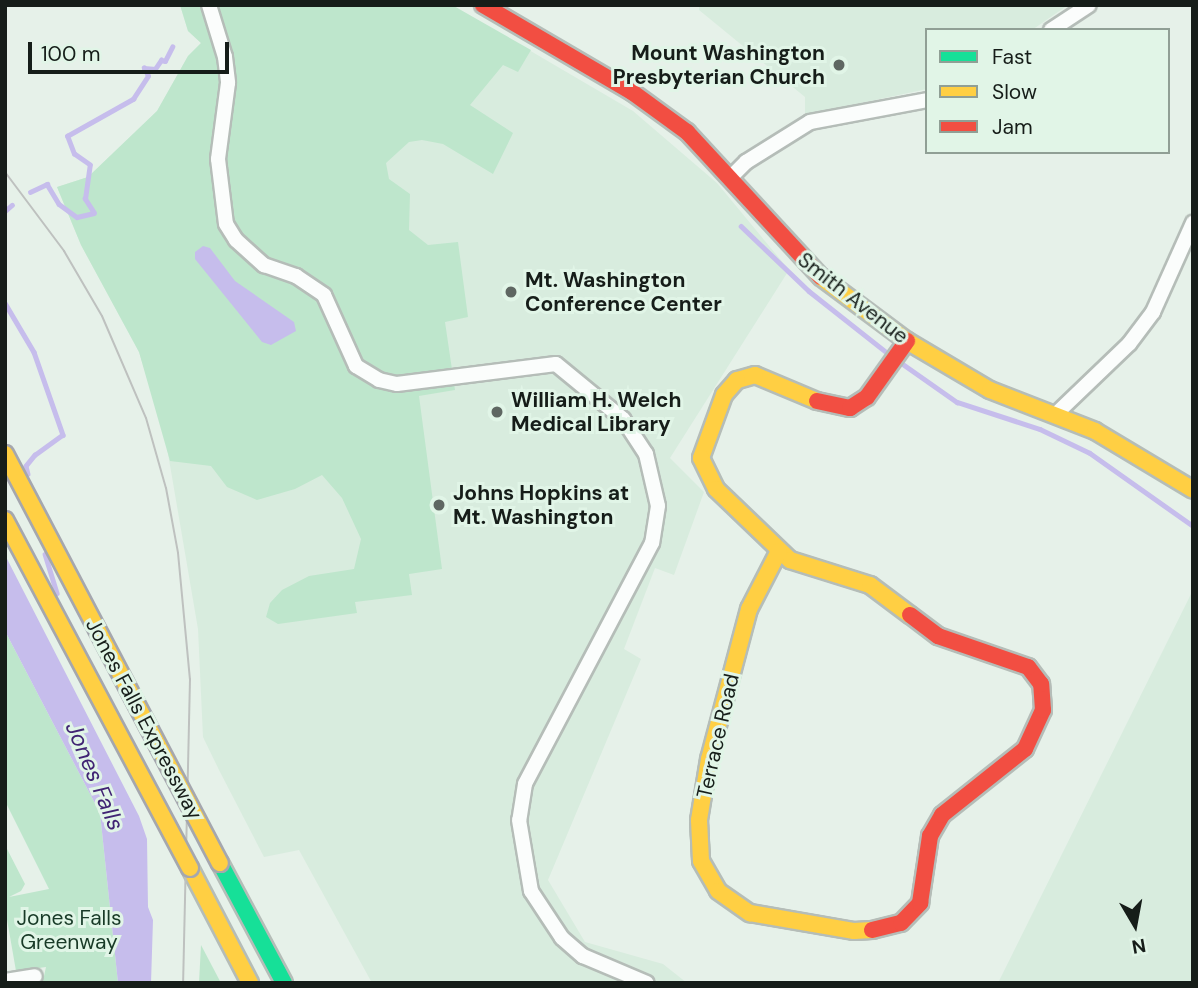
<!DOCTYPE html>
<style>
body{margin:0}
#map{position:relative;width:1198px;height:988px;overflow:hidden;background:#e6f1e9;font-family:"DM Sans",sans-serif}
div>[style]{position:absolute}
.built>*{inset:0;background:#d8ecde}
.green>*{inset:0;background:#bee6cc}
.water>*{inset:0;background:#c6bdec}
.stream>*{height:4.5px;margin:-2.25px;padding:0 2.25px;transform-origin:2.25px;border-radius:2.25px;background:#c6bdec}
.roads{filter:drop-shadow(2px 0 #b5bdb8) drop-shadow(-2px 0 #b5bdb8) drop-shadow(0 2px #b5bdb8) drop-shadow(0 -2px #b5bdb8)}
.street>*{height:14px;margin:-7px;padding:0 7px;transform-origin:7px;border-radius:7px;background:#fbfdfc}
.fast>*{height:16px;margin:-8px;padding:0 8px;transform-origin:8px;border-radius:8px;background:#16e098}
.slow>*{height:16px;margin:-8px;padding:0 8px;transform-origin:8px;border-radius:8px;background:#ffcf43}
.jam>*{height:16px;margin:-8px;padding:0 8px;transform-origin:8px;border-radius:8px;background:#f24e42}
.tram>*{height:2px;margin:-1px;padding:0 1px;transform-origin:1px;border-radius:1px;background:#bec1bf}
.bridges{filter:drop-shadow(2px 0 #a5a7ae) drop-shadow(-2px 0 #a5a7ae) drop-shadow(0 2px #a5a7ae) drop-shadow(0 -2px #a5a7ae)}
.slow-bridge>*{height:16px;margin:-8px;padding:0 8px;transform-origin:8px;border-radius:8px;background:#ffcf43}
.dots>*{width:19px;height:19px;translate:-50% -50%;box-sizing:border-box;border:4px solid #e1f5e7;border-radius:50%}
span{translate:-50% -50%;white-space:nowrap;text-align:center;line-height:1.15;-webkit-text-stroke:6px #e1f5e7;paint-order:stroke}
.poi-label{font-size:21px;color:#161d19;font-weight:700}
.right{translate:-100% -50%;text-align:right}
.left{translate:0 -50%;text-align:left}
.street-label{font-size:21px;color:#161d19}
.park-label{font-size:21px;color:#183a27}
.water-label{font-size:23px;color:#412474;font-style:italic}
.frame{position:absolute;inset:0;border:7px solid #161d19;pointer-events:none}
.legend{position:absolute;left:925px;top:28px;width:245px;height:126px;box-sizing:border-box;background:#e1f5e7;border:2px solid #909f95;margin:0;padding:9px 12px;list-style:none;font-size:21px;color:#161d19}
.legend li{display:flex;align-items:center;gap:14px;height:35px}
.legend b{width:35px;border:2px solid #909f95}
.north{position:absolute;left:1100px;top:890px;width:70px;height:70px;-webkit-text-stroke:5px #e1f5e7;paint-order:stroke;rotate:170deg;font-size:19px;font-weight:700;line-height:28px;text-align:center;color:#161d19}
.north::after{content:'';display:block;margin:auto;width:24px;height:32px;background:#161d19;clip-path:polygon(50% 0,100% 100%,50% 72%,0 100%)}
.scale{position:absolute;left:28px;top:42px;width:201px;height:32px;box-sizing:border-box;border:4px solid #161d19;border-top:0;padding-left:9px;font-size:21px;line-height:24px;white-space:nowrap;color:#161d19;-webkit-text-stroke:5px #e1f5e7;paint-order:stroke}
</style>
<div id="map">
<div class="built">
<i style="clip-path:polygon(180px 5px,452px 5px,633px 111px,717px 183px,789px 270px,670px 458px,704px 492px,674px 575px,655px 568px,624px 649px,641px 659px,548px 880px,585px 942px,663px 964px,687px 983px,372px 983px,299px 850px,264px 857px,219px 770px,203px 737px,198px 629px,165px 436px,139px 352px,81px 245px,57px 187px,88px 177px,157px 111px,188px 56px,201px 43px,188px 31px)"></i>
<i style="clip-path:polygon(699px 5px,1068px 5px,1032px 30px,927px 30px,927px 89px,805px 115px,805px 97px,699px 10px)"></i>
<i style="clip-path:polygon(1193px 590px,1193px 983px,998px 983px)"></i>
</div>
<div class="green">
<i style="clip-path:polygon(180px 5px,452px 5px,531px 50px,518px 72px,503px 65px,470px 105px,513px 133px,493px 174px,443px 144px,422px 140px,409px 142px,386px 163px,389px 179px,410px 194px,409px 230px,428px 245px,458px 242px,468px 317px,445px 322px,455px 390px,419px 396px,442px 569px,409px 574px,412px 595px,355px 602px,357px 613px,278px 624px,266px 617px,270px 603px,282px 590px,309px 576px,354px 569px,361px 539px,342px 498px,322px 475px,295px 489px,257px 500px,227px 487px,211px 466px,170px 461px,139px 352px,81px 245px,57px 187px,88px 177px,157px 111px,188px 56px,201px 43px,188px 31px)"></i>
<i style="clip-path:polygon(5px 631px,100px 813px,118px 983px,34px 983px,44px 976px,46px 967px,16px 971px,5px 908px,5px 845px,25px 884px,21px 891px,9px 897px,49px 889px,5px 801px)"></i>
<i style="clip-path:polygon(201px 945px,221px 983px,199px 983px)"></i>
</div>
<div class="water">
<i style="clip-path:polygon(203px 246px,210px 248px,235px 281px,294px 322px,296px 331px,271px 345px,262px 342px,195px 259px,195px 252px)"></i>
<i style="clip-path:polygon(5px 555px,139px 816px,147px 839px,148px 907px,153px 920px,151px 983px,118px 983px,100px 813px,5px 631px)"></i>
</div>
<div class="stream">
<i style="left:30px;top:192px;width:19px;rotate:-25deg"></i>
<i style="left:47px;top:184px;width:23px;rotate:59deg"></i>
<i style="left:59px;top:204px;width:22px;rotate:36deg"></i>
<i style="left:77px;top:217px;width:17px;rotate:-13deg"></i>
<i style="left:94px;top:213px;width:17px;rotate:-123deg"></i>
<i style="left:85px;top:199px;width:34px;rotate:-82deg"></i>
<i style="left:90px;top:165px;width:19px;rotate:-145deg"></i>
<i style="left:74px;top:154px;width:19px;rotate:-111deg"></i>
<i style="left:67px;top:136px;width:76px;rotate:-29.3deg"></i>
<i style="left:133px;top:99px;width:27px;rotate:-57deg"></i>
<i style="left:148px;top:76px;width:9px;rotate:-117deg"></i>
<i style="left:144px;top:68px;width:11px;rotate:5deg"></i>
<i style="left:155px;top:69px;width:11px;rotate:-56deg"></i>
<i style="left:161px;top:60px;width:4px;rotate:14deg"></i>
<i style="left:165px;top:61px;width:16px;rotate:-63deg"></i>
<i style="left:5px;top:211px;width:9px;rotate:-41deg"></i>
<i style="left:741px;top:226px;width:94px;rotate:43.7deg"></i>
<i style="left:809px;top:291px;width:103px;rotate:38.3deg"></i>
<i style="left:5px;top:303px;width:57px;rotate:59.4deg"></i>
<i style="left:34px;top:352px;width:88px;rotate:70.7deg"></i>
<i style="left:63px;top:435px;width:34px;rotate:144deg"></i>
<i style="left:35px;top:455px;width:14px;rotate:129deg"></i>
<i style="left:26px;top:466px;width:8px;rotate:76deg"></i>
<i style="left:900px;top:362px;width:70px;rotate:35.1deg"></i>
<i style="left:957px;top:402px;width:87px;rotate:18deg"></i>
<i style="left:1040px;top:429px;width:55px;rotate:25.6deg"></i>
<i style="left:1090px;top:453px;width:126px;rotate:35.3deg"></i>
<i style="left:45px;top:554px;width:41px;rotate:72.9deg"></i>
</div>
<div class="roads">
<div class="street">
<i style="left:209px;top:5px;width:54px;rotate:72.9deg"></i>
<i style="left:225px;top:57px;width:26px;rotate:83deg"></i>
<i style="left:228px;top:83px;width:77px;rotate:97.5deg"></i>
<i style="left:218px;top:159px;width:65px;rotate:83deg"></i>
<i style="left:226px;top:224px;width:19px;rotate:58deg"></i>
<i style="left:236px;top:240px;width:38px;rotate:42deg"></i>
<i style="left:264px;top:265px;width:34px;rotate:19deg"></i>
<i style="left:296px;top:276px;width:34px;rotate:34deg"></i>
<i style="left:324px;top:295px;width:78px;rotate:65.7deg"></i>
<i style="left:356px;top:366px;width:27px;rotate:31deg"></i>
<i style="left:379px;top:380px;width:18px;rotate:13deg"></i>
<i style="left:397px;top:384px;width:160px;rotate:-7.2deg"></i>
<i style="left:556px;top:364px;width:87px;rotate:39.4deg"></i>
<i style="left:623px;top:419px;width:42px;rotate:56.7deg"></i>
<i style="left:646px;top:454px;width:53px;rotate:77deg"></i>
<i style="left:658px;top:506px;width:37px;rotate:99deg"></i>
<i style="left:652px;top:543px;width:272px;rotate:117.8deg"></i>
<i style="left:525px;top:784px;width:36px;rotate:99deg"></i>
<i style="left:519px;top:820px;width:72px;rotate:80.4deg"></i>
<i style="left:531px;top:891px;width:56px;rotate:56.6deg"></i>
<i style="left:562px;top:938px;width:28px;rotate:41deg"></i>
<i style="left:583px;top:956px;width:69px;rotate:22.9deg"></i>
<i style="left:1051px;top:30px;width:45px;rotate:-33.3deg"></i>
<i style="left:730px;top:178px;width:23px;rotate:-45deg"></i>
<i style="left:746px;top:162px;width:75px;rotate:-32deg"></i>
<i style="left:810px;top:122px;width:119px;rotate:-10.6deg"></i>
<i style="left:1057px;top:413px;width:100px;rotate:-43.8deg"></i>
<i style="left:1129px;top:344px;width:40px;rotate:-53deg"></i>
<i style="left:1153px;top:312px;width:98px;rotate:-65.8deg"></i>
<i style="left:5px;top:981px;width:30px;rotate:-9deg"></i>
</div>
<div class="fast">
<i style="left:220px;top:863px;width:136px;rotate:61.9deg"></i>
</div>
<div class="slow">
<i style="left:821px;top:277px;width:107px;rotate:36.7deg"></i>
<i style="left:907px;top:341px;width:96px;rotate:30.6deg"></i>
<i style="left:990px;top:390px;width:113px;rotate:21.3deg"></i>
<i style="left:1095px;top:431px;width:114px;rotate:31deg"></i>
<i style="left:817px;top:401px;width:67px;rotate:-157.2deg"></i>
<i style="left:755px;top:375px;width:19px;rotate:164deg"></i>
<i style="left:737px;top:380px;width:20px;rotate:131deg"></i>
<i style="left:724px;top:395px;width:67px;rotate:110.1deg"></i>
<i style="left:701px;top:458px;width:34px;rotate:64deg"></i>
<i style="left:716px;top:489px;width:103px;rotate:43.8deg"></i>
<i style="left:790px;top:560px;width:84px;rotate:17.4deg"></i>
<i style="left:870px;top:585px;width:50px;rotate:36.9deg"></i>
<i style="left:779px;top:551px;width:65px;rotate:117.3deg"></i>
<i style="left:749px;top:609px;width:155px;rotate:104.9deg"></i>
<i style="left:709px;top:759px;width:62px;rotate:99.3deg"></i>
<i style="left:699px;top:820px;width:41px;rotate:87.2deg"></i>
<i style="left:701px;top:861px;width:34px;rotate:60deg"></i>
<i style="left:718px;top:891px;width:39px;rotate:35deg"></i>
<i style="left:750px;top:913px;width:106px;rotate:9.8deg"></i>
<i style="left:854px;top:931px;width:18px;rotate:-3deg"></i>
<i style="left:190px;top:868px;width:130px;rotate:62.4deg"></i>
</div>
<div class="jam">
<i style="left:483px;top:5px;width:173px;rotate:30.3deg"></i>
<i style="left:632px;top:92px;width:68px;rotate:36deg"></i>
<i style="left:687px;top:132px;width:197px;rotate:47.3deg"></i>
<i style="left:817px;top:401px;width:34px;rotate:12deg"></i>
<i style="left:850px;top:408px;width:20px;rotate:-33deg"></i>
<i style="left:867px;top:397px;width:69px;rotate:-54.5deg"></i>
<i style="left:872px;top:930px;width:30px;rotate:-14deg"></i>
<i style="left:901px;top:923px;width:28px;rotate:-46deg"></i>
<i style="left:920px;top:903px;width:68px;rotate:-81.5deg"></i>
<i style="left:930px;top:836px;width:24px;rotate:-60deg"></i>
<i style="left:942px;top:815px;width:106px;rotate:-38.5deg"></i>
<i style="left:1025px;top:749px;width:43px;rotate:-65.2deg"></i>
<i style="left:1043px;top:710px;width:26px;rotate:-94deg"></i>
<i style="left:1041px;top:684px;width:21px;rotate:-127deg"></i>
<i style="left:1028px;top:667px;width:95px;rotate:-161deg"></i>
<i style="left:938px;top:636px;width:35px;rotate:-143deg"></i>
</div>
</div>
<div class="tram">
<i style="left:5px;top:172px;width:99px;rotate:53.2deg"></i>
<i style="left:64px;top:251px;width:75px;rotate:59.7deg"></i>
<i style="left:102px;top:316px;width:111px;rotate:66.7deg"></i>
<i style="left:146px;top:418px;width:73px;rotate:74.1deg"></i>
<i style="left:166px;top:488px;width:66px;rotate:79.5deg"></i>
<i style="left:178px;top:553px;width:127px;rotate:84.6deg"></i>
<i style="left:190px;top:679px;width:304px;rotate:91.3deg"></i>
</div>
<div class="bridges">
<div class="slow-bridge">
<i style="left:5px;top:454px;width:462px;rotate:62.3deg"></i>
<i style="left:5px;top:520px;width:394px;rotate:62deg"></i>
</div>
</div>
<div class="dots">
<i style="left:839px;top:65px;background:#5f6762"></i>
<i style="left:511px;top:292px;background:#5f6762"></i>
<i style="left:497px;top:412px;background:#5f6762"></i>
<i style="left:439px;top:505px;background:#5f6762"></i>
</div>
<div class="poi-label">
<span class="right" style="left:825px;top:65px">Mount Washington<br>Presbyterian Church</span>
<span class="left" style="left:525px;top:292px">Mt. Washington<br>Conference Center</span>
<span class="left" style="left:511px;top:412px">William H. Welch<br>Medical Library</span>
<span class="left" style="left:453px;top:505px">Johns Hopkins at<br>Mt. Washington</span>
</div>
<div class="street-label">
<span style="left:853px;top:298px;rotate:38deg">Smith Avenue</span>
<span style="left:144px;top:719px;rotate:62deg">Jones Falls Expressway</span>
<span style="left:718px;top:736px;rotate:-77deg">Terrace Road</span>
</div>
<div class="park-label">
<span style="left:69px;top:930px">Jones Falls<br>Greenway</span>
</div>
<div class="water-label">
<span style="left:95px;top:776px;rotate:67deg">Jones Falls</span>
</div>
<div class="frame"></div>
<ul class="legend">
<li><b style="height:9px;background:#16e098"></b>Fast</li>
<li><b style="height:9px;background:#ffcf43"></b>Slow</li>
<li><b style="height:9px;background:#f24e42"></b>Jam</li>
</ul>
<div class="north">N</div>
<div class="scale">100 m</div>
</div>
